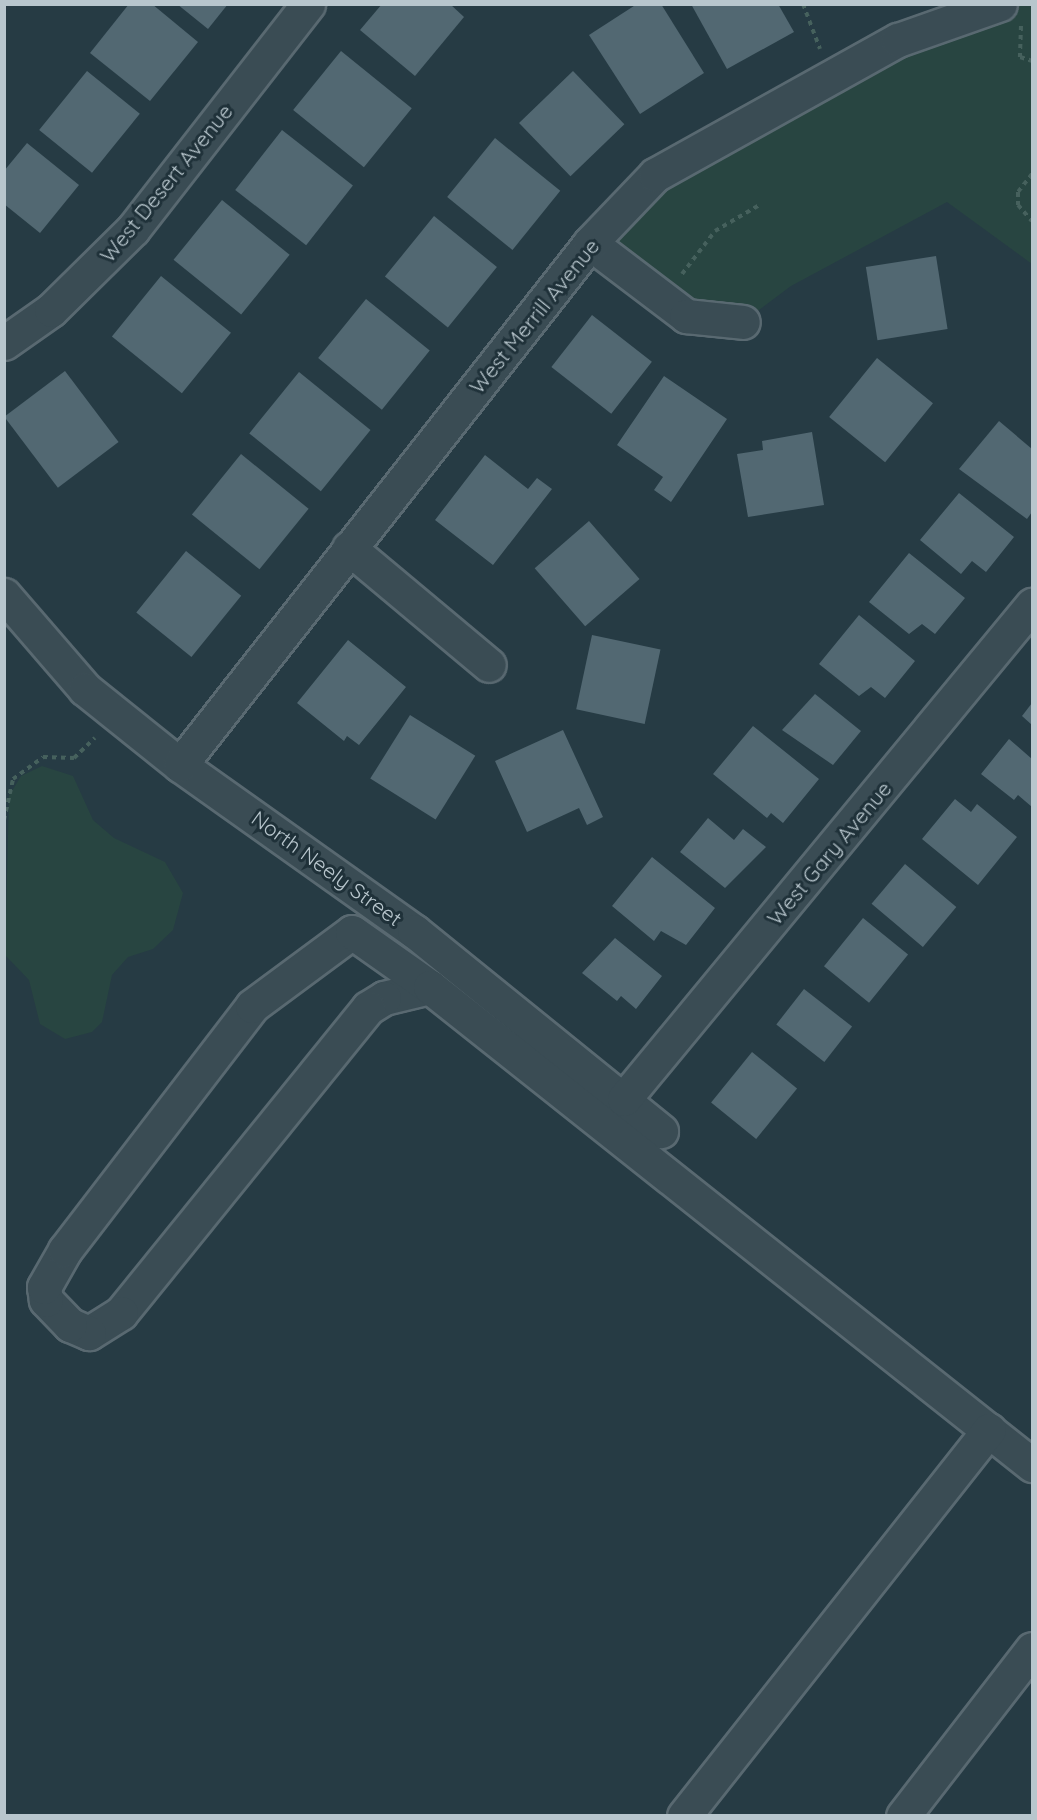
<!DOCTYPE html>
<style>
body{margin:0}
#map{position:relative;width:1037px;height:1820px;overflow:hidden;background:#263b44;font-family:Quicksand,sans-serif}
div>[style]{position:absolute}
.green>*{inset:0;background:#284541}
.building>*{inset:0;background:#526872;transform-origin:0 0}
.path>*{height:4px;margin-top:-2px;transform-origin:0;background:repeating-linear-gradient(90deg,#46615d 0 4.5px,transparent 0 9px)}
.roads{filter:drop-shadow(2px 0 #596971) drop-shadow(-2px 0 #596971) drop-shadow(0 2px #596971) drop-shadow(0 -2px #596971)}
.minor>*{height:33px;margin:-16.5px;padding:0 16.5px;transform-origin:16.5px;border-radius:16.5px;background:#3a4c54}
span{translate:-50% -50%;white-space:nowrap;text-align:center;line-height:1.15;-webkit-text-stroke:6px #1f3139;paint-order:stroke}
.street-label{font-size:21px;color:#b8c6cd}
.frame{position:absolute;inset:0;border:6px solid #b8c6cd;pointer-events:none}
</style>
<div id="map">
<div class="green">
<i style="clip-path:polygon(1000px 5px,1032px 5px,1032px 264px,947px 202px,791px 286px,743px 322px,686px 316px,590px 243px,655px 175px)"></i>
<i style="clip-path:polygon(42px 766px,73px 776px,93px 820px,114px 838px,165px 862px,183px 893px,173px 930px,153px 949px,128px 957px,112px 975px,102px 1022px,92px 1032px,65px 1039px,40px 1024px,29px 980px,5px 955px,9px 796px,21px 776px)"></i>
</div>
<div class="building">
<i style="clip-path:polygon(129px 4px,152px 4px,198px 42px,150px 101px,90px 53px)"></i>
<i style="clip-path:polygon(177px 4px,228px 4px,208px 29px)"></i>
<i style="clip-path:polygon(382px 4px,450px 4px,464px 17px,415px 76px,360px 30px)"></i>
<i style="clip-path:polygon(637px 4px,661px 4px,704px 73px,640px 114px,589px 35px)"></i>
<i style="clip-path:polygon(691px 4px,778px 4px,794px 32px,727px 69px)"></i>
<i style="left:341px;top:51px;width:91px;height:76px;rotate:39deg"></i>
<i style="left:87px;top:71px;width:68px;height:76px;rotate:39deg"></i>
<i style="left:573px;top:71px;width:74px;height:75px;rotate:46deg"></i>
<i style="left:282px;top:130px;width:90px;height:76px;rotate:38deg"></i>
<i style="left:495px;top:138px;width:84px;height:76px;rotate:39deg"></i>
<i style="clip-path:polygon(27px 143px,79px 185px,40px 233px,4px 204px,4px 171px)"></i>
<i style="left:222px;top:200px;width:87px;height:77px;rotate:39deg"></i>
<i style="left:434px;top:216px;width:81px;height:78px;rotate:39deg"></i>
<i style="left:936px;top:256px;width:74px;height:71px;rotate:81deg"></i>
<i style="left:161px;top:276px;width:90px;height:78px;rotate:39deg"></i>
<i style="left:366px;top:299px;width:82px;height:76px;rotate:39deg"></i>
<i style="left:592px;top:315px;width:76px;height:66px;rotate:38deg"></i>
<i style="left:877px;top:358px;width:72px;height:76px;rotate:39deg"></i>
<i style="left:65px;top:371px;width:89px;height:76px;rotate:53deg"></i>
<i style="left:299px;top:372px;width:92px;height:79px;rotate:39deg"></i>
<i style="clip-path:polygon(664px 376px,727px 419px,671px 502px,654px 490px,663px 477px,617px 445px)"></i>
<i style="clip-path:polygon(999px 421px,1032px 449px,1032px 512px,1027px 519px,959px 469px)"></i>
<i style="clip-path:polygon(812px 432px,824px 505px,748px 517px,737px 454px,763px 450px,762px 441px)"></i>
<i style="left:241px;top:454px;width:87px;height:78px;rotate:39deg"></i>
<i style="clip-path:polygon(485px 455px,528px 489px,537px 478px,552px 489px,493px 565px,435px 520px)"></i>
<i style="clip-path:polygon(959px 493px,1014px 537px,986px 572px,972px 561px,961px 574px,920px 540px)"></i>
<i style="left:589px;top:521px;width:77px;height:72px;rotate:49deg"></i>
<i style="left:186px;top:551px;width:71px;height:79px;rotate:39deg"></i>
<i style="clip-path:polygon(909px 553px,965px 598px,935px 634px,922px 624px,909px 634px,869px 602px)"></i>
<i style="clip-path:polygon(859px 615px,915px 661px,885px 698px,871px 687px,859px 696px,819px 664px)"></i>
<i style="left:592px;top:635px;width:70px;height:76px;rotate:12deg"></i>
<i style="clip-path:polygon(348px 640px,406px 687px,359px 745px,347px 736px,344px 741px,297px 703px)"></i>
<i style="clip-path:polygon(815px 694px,861px 731px,833px 765px,782px 730px)"></i>
<i style="clip-path:polygon(1032px 703px,1032px 725px,1022px 716px)"></i>
<i style="left:410px;top:715px;width:77px;height:75px;rotate:32deg"></i>
<i style="clip-path:polygon(753px 726px,819px 779px,783px 823px,771px 813px,767px 818px,713px 774px)"></i>
<i style="clip-path:polygon(563px 730px,603px 817px,587px 825px,579px 808px,527px 832px,495px 761px)"></i>
<i style="clip-path:polygon(1009px 739px,1032px 759px,1032px 807px,1018px 795px,1014px 800px,981px 774px)"></i>
<i style="clip-path:polygon(955px 799px,971px 812px,977px 804px,1017px 837px,978px 885px,922px 839px)"></i>
<i style="clip-path:polygon(708px 818px,734px 840px,743px 829px,766px 847px,725px 888px,680px 852px)"></i>
<i style="clip-path:polygon(652px 857px,715px 908px,686px 945px,661px 931px,654px 941px,612px 906px)"></i>
<i style="left:905px;top:864px;width:67px;height:52px;rotate:40deg"></i>
<i style="left:863px;top:918px;width:58px;height:62px;rotate:39deg"></i>
<i style="clip-path:polygon(615px 938px,662px 976px,636px 1009px,621px 996px,617px 1001px,582px 973px)"></i>
<i style="left:804px;top:989px;width:61px;height:45px;rotate:38deg"></i>
<i style="left:752px;top:1052px;width:58px;height:65px;rotate:39deg"></i>
</div>
<div class="path">
<i style="left:803px;top:4px;width:48px;rotate:69.3deg"></i>
<i style="left:1021px;top:26px;width:31px;rotate:92deg"></i>
<i style="left:1020px;top:57px;width:13px;rotate:18deg"></i>
<i style="left:1032px;top:174px;width:23px;rotate:128deg"></i>
<i style="left:1018px;top:192px;width:13px;rotate:90deg"></i>
<i style="left:1018px;top:205px;width:21px;rotate:49deg"></i>
<i style="left:682px;top:274px;width:54px;rotate:-52.5deg"></i>
<i style="left:715px;top:231px;width:53px;rotate:-30.4deg"></i>
<i style="left:4px;top:820px;width:42px;rotate:-77.6deg"></i>
<i style="left:13px;top:779px;width:37px;rotate:-36deg"></i>
<i style="left:43px;top:757px;width:31px;rotate:2deg"></i>
<i style="left:74px;top:758px;width:29px;rotate:-44deg"></i>
</div>
<div class="roads">
<div class="minor">
<i style="left:590px;top:243px;width:121px;rotate:37.2deg"></i>
<i style="left:686px;top:316px;width:57px;rotate:6deg"></i>
<i style="left:4px;top:343px;width:57px;rotate:-35.1deg"></i>
<i style="left:51px;top:310px;width:115px;rotate:-44.6deg"></i>
<i style="left:133px;top:229px;width:285px;rotate:-52.1deg"></i>
<i style="left:349px;top:548px;width:182px;rotate:39.9deg"></i>
<i style="left:4px;top:595px;width:124px;rotate:49.2deg"></i>
<i style="left:85px;top:689px;width:122px;rotate:38.7deg"></i>
<i style="left:180px;top:765px;width:287px;rotate:35.4deg"></i>
<i style="left:414px;top:931px;width:318px;rotate:39deg"></i>
<i style="left:180px;top:765px;width:664px;rotate:-51.85deg"></i>
<i style="left:590px;top:243px;width:94px;rotate:-46.3deg"></i>
<i style="left:655px;top:175px;width:278px;rotate:-29.1deg"></i>
<i style="left:898px;top:40px;width:108px;rotate:-19.4deg"></i>
<i style="left:430px;top:987px;width:47px;rotate:166.6deg"></i>
<i style="left:384px;top:998px;width:19px;rotate:148deg"></i>
<i style="left:368px;top:1008px;width:392px;rotate:129deg"></i>
<i style="left:121px;top:1313px;width:38px;rotate:148deg"></i>
<i style="left:89px;top:1333px;width:21px;rotate:-157deg"></i>
<i style="left:70px;top:1325px;width:35px;rotate:-134deg"></i>
<i style="left:46px;top:1300px;width:13px;rotate:-99deg"></i>
<i style="left:44px;top:1287px;width:43px;rotate:-60.4deg"></i>
<i style="left:65px;top:1250px;width:307px;rotate:-52.5deg"></i>
<i style="left:252px;top:1006px;width:124px;rotate:-36.5deg"></i>
<i style="left:352px;top:932px;width:95px;rotate:35.2deg"></i>
<i style="left:430px;top:987px;width:769px;rotate:38.45deg"></i>
<i style="left:624px;top:1099px;width:641px;rotate:-50.45deg"></i>
<i style="left:684px;top:1816px;width:492px;rotate:-51.7deg"></i>
<i style="left:903px;top:1816px;width:211px;rotate:-52.3deg"></i>
</div>
</div>
<div class="street-label">
<span style="left:166px;top:183px;rotate:-51deg">West Desert Avenue</span>
<span style="left:534px;top:316px;rotate:-51deg">West Merrill Avenue</span>
<span style="left:829px;top:853px;rotate:-50deg">West Gary Avenue</span>
<span style="left:327px;top:868px;rotate:36deg">North Neely Street</span>
</div>
<div class="frame"></div>
</div>
